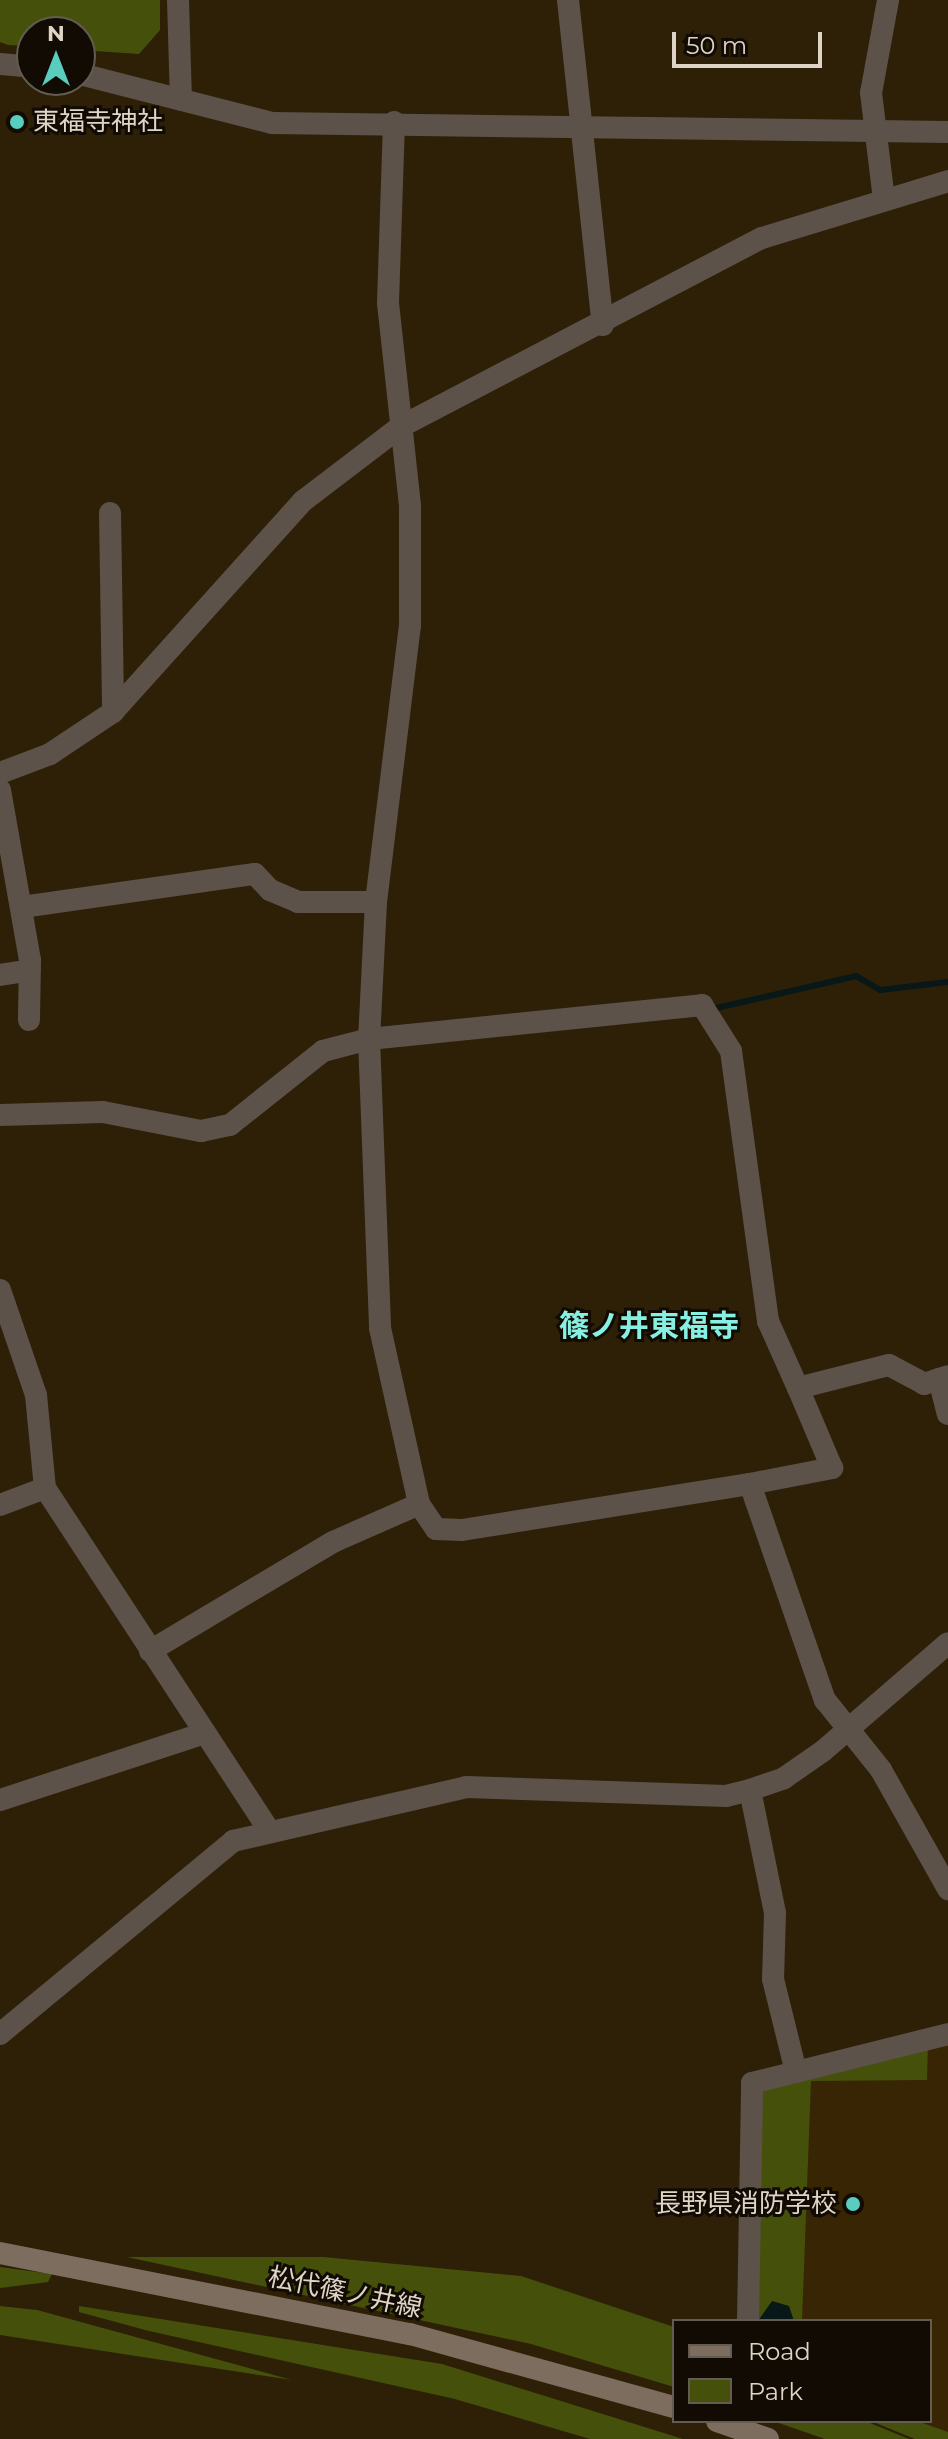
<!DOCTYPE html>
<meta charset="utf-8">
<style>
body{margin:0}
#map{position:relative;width:948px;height:2439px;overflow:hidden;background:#2e2007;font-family:Montserrat,"Noto Sans JP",sans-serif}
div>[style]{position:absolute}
.built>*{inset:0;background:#372503}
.green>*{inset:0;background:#45510b}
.water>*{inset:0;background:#081717}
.stream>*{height:6px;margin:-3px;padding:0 3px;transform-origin:3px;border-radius:3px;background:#081717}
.minor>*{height:22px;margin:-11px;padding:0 11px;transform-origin:11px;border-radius:11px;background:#5c5249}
.tertiary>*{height:22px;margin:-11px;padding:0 11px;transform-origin:11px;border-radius:11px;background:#5c5249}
.secondary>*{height:22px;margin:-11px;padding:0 11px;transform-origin:11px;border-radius:11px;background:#7d6d5e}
.dots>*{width:22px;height:22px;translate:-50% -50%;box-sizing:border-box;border:4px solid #110b03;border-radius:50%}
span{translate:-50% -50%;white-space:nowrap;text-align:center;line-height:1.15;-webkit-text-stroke:6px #110b03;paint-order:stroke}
.poi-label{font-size:26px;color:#dfd5c7}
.left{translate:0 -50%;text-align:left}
.right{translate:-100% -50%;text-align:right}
.street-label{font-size:26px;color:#dfd5c7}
.quarter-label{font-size:30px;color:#88f0e2;font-weight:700}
.legend{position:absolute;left:672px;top:2319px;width:260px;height:104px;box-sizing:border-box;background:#110b03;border:2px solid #635c51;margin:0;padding:10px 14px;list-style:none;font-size:24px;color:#dfd5c7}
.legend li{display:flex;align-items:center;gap:16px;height:40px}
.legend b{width:40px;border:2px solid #635c51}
.north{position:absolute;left:16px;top:16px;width:80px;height:80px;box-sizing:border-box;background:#110b03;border:2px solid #635c51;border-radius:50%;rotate:0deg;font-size:22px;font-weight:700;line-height:32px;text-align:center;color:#dfd5c7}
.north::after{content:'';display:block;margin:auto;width:28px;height:36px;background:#59cebf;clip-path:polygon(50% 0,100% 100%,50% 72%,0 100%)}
.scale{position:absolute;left:672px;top:32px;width:150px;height:36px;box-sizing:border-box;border:4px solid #dfd5c7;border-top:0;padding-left:10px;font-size:24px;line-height:28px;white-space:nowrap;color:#dfd5c7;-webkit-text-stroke:6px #110b03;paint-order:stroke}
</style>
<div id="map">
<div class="built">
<i style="clip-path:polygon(948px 2039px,948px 2439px,877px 2421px,930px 2421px,930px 2321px,754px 2321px,760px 2086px)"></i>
</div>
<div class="green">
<i style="clip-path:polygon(0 0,160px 0,160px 30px,139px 54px,80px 50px,80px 32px,32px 32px,32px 46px,8px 45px,0 42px)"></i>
<i style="clip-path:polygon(928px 2043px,927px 2080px,811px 2081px,802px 2321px,754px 2321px,760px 2086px)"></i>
<i style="clip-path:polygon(127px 2257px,323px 2257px,521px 2276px,674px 2327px,674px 2387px,531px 2344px)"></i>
<i style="clip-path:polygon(0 2267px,52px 2274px,48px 2282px,0 2288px)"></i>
<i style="clip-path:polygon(0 2306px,37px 2310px,292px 2380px,0 2335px)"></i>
<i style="clip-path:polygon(79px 2306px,442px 2364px,683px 2439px,590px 2439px,455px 2399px,149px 2331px,79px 2312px)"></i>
<i style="clip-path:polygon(773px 2421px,865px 2421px,909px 2439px,825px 2439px)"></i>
<i style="clip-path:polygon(871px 2421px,917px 2421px,948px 2432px,948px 2439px,915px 2439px)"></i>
</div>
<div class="water">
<i style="clip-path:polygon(772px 2301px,789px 2306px,794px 2321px,758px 2321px)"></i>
</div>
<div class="stream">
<i style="left:712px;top:1009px;width:148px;rotate:-12.9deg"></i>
<i style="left:856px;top:976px;width:28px;rotate:30deg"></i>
<i style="left:880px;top:990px;width:68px;rotate:-6.7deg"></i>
</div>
<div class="minor">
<i style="left:568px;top:0;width:327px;rotate:83.9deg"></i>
<i style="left:394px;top:122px;width:181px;rotate:91.9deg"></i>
<i style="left:388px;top:303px;width:204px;rotate:83.8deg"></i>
<i style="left:410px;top:506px;width:119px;rotate:90deg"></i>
<i style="left:410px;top:625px;width:279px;rotate:97deg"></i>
<i style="left:376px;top:902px;width:137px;rotate:92.9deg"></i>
<i style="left:369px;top:1039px;width:289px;rotate:87.8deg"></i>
<i style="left:380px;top:1328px;width:180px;rotate:77.5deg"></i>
<i style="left:419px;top:1504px;width:30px;rotate:56deg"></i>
<i style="left:436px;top:1529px;width:26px;rotate:2deg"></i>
<i style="left:462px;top:1530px;width:292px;rotate:-9.1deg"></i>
<i style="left:750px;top:1484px;width:229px;rotate:70.9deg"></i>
<i style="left:825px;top:1700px;width:90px;rotate:51.3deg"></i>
<i style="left:881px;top:1770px;width:137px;rotate:60.6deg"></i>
<i style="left:884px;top:200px;width:108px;rotate:-96.9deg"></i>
<i style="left:871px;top:93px;width:95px;rotate:-79.6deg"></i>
<i style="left:110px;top:513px;width:199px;rotate:89.1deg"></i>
<i style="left:0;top:773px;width:53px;rotate:-20.8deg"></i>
<i style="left:50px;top:754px;width:76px;rotate:-33.7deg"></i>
<i style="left:113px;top:712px;width:284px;rotate:-48deg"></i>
<i style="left:303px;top:501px;width:122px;rotate:-37.3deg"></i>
<i style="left:400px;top:427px;width:408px;rotate:-27.6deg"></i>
<i style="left:762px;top:238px;width:195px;rotate:-17deg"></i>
<i style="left:0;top:790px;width:173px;rotate:80deg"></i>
<i style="left:30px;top:960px;width:60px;rotate:91deg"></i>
<i style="left:22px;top:907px;width:235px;rotate:-8.1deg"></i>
<i style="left:255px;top:874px;width:22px;rotate:47deg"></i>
<i style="left:270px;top:890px;width:30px;rotate:23deg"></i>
<i style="left:298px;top:902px;width:78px"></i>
<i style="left:0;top:975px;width:30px;rotate:-9deg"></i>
<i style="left:0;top:1115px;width:103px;rotate:-1.7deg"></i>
<i style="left:103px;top:1112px;width:100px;rotate:11deg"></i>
<i style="left:201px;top:1131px;width:30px;rotate:-12deg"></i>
<i style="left:230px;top:1125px;width:119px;rotate:-38.5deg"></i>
<i style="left:323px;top:1051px;width:48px;rotate:-14.6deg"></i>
<i style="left:369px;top:1039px;width:335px;rotate:-5.8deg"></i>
<i style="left:702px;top:1005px;width:54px;rotate:57.8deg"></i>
<i style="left:731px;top:1051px;width:273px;rotate:82.2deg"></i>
<i style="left:768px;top:1321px;width:73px;rotate:65.9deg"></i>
<i style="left:0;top:1290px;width:111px;rotate:71.1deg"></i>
<i style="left:36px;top:1395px;width:93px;rotate:84.5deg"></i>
<i style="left:45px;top:1488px;width:409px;rotate:56.8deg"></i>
<i style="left:939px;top:1379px;width:36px;rotate:76deg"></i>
<i style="left:750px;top:1484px;width:84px;rotate:-11deg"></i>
<i style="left:832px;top:1468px;width:87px;rotate:-113deg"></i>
<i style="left:798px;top:1388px;width:94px;rotate:-14.2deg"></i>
<i style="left:889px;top:1365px;width:40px;rotate:28deg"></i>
<i style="left:924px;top:1384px;width:25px;rotate:-18deg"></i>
<i style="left:0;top:1505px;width:48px;rotate:-20.7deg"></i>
<i style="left:150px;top:1651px;width:213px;rotate:-30.8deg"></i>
<i style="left:333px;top:1542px;width:94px;rotate:-23.8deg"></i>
<i style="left:750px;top:1790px;width:126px;rotate:78.5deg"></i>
<i style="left:775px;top:1913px;width:66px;rotate:91.7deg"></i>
<i style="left:773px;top:1979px;width:96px;rotate:76.1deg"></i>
<i style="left:0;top:1800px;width:213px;rotate:-18.1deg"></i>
<i style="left:748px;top:2321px;width:238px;rotate:-89deg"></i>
<i style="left:752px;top:2083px;width:202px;rotate:-14deg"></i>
</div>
<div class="tertiary">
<i style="left:178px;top:0;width:100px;rotate:88.3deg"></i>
<i style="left:0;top:64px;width:32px;rotate:5deg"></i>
<i style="left:80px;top:74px;width:198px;rotate:14.3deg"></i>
<i style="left:272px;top:123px;width:676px;rotate:0.76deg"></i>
<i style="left:0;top:2034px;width:303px;rotate:-39.6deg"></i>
<i style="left:233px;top:1841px;width:239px;rotate:-13deg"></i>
<i style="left:466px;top:1787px;width:260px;rotate:2deg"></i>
<i style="left:726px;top:1796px;width:25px;rotate:-14deg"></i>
<i style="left:750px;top:1790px;width:36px;rotate:-19deg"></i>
<i style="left:784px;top:1778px;width:47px;rotate:-34.7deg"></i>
<i style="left:823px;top:1751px;width:165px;rotate:-40.8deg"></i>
</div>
<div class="secondary">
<i style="left:0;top:2253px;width:418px;rotate:11.2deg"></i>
<i style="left:410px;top:2334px;width:274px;rotate:15.5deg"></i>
<i style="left:717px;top:2421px;width:54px;rotate:19.4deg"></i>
</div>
<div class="dots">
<i style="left:17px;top:122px;background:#59cebf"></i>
<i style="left:853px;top:2204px;background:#59cebf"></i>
</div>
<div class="poi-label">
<span class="left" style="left:33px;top:122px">東福寺神社</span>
<span class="right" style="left:837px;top:2204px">長野県消防学校</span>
</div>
<div class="street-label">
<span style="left:345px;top:2293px;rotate:12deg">松代篠ノ井線</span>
</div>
<div class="quarter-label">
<span style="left:649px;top:1326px">篠ノ井東福寺</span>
</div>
<ul class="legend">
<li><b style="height:10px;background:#7d6d5e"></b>Road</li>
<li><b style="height:22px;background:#45510b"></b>Park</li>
</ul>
<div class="north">N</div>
<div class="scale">50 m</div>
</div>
